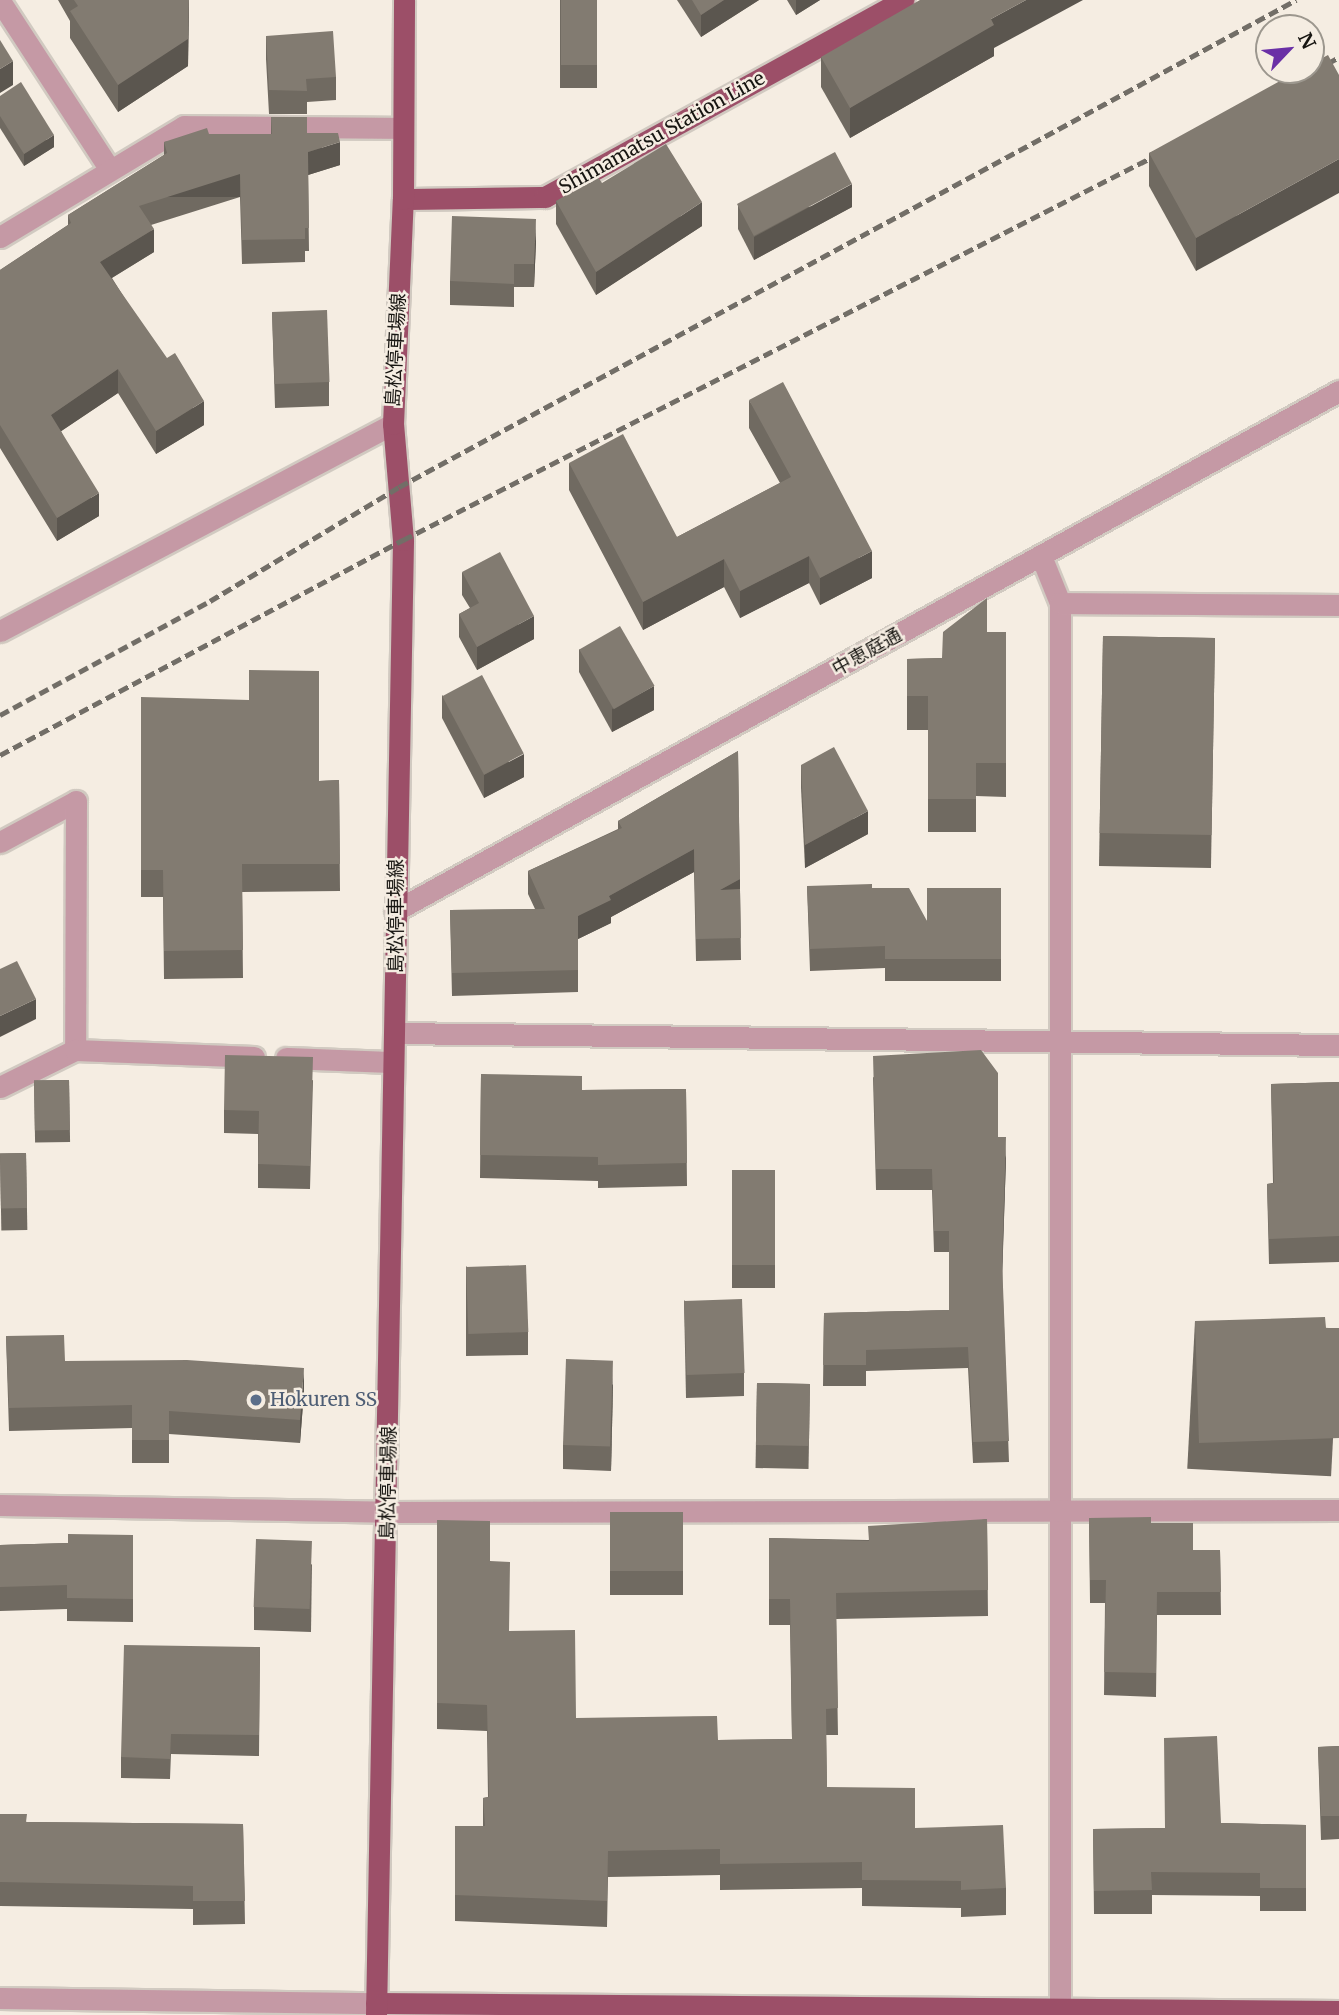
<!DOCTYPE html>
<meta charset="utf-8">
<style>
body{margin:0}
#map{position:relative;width:1339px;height:2015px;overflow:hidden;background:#f5ede2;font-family:Merriweather,"Noto Sans JP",serif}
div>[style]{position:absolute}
.roads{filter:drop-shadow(2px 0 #d1cac1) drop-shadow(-2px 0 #d1cac1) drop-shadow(0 2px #d1cac1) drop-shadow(0 -2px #d1cac1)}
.minor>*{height:21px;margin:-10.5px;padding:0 10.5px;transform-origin:10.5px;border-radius:10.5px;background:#c599a5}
.major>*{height:21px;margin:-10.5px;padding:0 10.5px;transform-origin:10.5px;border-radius:10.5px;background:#9c4f68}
.rail>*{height:5px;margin-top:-2.5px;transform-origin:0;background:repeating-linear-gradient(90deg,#726e67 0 10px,transparent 0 15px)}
.wall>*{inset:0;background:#706a61;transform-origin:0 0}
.shaded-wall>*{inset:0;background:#5b564f;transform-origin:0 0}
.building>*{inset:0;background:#827b71;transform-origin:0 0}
.dots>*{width:19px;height:19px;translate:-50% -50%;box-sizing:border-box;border:4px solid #f5ede2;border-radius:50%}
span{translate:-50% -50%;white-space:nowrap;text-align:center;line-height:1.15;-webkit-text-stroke:5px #f5ede2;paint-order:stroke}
.street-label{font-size:19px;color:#171511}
.service-label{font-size:19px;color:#4e5e75}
.left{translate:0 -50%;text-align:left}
.north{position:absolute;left:1255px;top:14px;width:70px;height:70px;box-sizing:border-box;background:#f5ede2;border:2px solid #9c978e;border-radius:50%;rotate:64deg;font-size:19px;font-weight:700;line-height:28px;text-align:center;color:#171511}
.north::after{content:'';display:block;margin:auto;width:24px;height:32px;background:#6a30a6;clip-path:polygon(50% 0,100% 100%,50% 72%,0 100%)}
</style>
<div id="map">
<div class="roads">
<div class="minor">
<i style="left:0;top:1px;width:199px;rotate:56.9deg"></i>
<i style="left:0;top:237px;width:215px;rotate:-31.1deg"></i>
<i style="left:184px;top:126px;width:217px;rotate:0.5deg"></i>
<i style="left:1041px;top:556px;width:51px;rotate:68deg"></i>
<i style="left:1060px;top:603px;width:1412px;rotate:90deg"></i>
<i style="left:1060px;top:603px;width:279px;rotate:0.4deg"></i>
<i style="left:0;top:631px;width:444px;rotate:-27.8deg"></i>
<i style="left:0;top:842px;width:86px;rotate:-28.3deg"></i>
<i style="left:76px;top:801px;width:249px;rotate:90.2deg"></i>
<i style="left:395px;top:911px;width:1078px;rotate:-28.85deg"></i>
<i style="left:395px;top:1033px;width:944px;rotate:0.73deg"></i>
<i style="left:286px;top:1058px;width:106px;rotate:2.2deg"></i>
<i style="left:0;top:1087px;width:84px;rotate:-26.3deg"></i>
<i style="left:75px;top:1050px;width:179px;rotate:2.2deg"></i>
<i style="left:0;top:1505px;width:388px;rotate:1deg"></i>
<i style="left:388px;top:1512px;width:951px;rotate:-0.12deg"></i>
<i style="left:0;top:1998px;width:376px;rotate:0.8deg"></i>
</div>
<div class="major">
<i style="left:403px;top:199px;width:142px;rotate:-0.8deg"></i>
<i style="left:545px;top:197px;width:409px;rotate:-28.8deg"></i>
<i style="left:376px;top:2003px;width:963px;rotate:0.48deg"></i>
<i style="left:376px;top:2015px;width:1475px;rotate:-88.95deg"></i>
<i style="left:403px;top:540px;width:116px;rotate:-94.9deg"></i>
<i style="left:393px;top:424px;width:225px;rotate:-87.5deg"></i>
<i style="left:403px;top:199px;width:199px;rotate:-89.7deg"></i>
</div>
</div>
<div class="rail">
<i style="left:1314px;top:71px;width:29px;rotate:-29deg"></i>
<i style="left:0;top:715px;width:239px;rotate:-28.5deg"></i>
<i style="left:210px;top:601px;width:221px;rotate:-31.1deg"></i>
<i style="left:399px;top:487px;width:1021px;rotate:-28.5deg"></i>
<i style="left:0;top:755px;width:457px;rotate:-28.1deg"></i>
<i style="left:403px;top:540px;width:857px;rotate:-27.07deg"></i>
</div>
<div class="wall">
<i style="clip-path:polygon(58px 0,189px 0,188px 66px,118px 112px,70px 38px,70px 21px)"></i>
<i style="left:560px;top:0;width:37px;height:88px"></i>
<i style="clip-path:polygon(677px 0,759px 0,701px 37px)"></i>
<i style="clip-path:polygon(787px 0,820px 0,796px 15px)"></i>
<i style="clip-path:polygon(266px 36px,336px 77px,336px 100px,307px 102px,307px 114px,269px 114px,266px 59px)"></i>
<i style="clip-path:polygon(994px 48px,994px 56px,850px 138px,821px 87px,821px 57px)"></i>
<i style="clip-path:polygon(1339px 75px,1196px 271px,1149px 186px,1149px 153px)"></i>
<i style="clip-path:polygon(0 96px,54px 147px,24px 166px,0 128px)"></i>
<i style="clip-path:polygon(271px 117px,307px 133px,340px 165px,308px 175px,309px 251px,305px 251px,305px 262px,242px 264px,240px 197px,151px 225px,154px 252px,112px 278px,204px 425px,156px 454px,118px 393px,61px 431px,99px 516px,57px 541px,0 448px,0 270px,68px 225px,68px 215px,164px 155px,164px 142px,209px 134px,271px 134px)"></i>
<i style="clip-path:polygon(602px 183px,702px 226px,596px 295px,556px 224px,556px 201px)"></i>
<i style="clip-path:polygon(738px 206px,852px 207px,754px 260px,738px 229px)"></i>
<i style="clip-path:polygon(536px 242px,534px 287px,514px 287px,514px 307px,450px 305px,450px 281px)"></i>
<i style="clip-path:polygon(272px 312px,329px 382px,329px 406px,275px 408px)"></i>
<i style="clip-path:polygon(749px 400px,872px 578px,820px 605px,809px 583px,740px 618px,724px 587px,643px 630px,569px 490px,569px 463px,677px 537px,780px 483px,749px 428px)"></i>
<i style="clip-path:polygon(462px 572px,534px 639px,477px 670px,459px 637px,459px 614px,470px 608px,462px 595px)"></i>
<i style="clip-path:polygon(1006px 632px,1006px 797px,976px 796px,976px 832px,928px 832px,928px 730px,907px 730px,907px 659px,942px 658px)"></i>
<i style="left:1103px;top:636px;width:112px;height:230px;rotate:1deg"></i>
<i style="clip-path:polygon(579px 649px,654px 710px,612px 732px,579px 672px)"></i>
<i style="clip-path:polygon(442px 695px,524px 777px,484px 798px,442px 718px)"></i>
<i style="clip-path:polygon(141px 697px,319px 781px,339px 780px,340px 891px,242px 892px,243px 978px,164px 979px,163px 897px,141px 897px)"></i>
<i style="clip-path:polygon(738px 751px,741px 960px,696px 961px,694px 872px,611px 917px,611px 923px,578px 939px,578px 992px,452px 996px,450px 910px,535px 909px,528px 894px,528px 871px,618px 829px,618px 821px)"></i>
<i style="clip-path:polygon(801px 765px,868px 834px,805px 868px,801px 788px)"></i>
<i style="clip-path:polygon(807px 886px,872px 888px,927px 921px,1001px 888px,1001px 981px,885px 981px,885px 968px,810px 971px)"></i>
<i style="clip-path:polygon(481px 1074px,582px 1090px,686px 1089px,687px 1186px,598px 1188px,598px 1181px,480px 1178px)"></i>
<i style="clip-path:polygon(873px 1077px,998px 1137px,1006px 1158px,1002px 1271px,1009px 1462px,973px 1463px,968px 1368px,866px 1371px,866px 1386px,823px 1386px,824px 1313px,949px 1310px,949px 1252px,934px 1252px,932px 1190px,876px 1190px)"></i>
<i style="left:69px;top:1080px;width:62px;height:35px;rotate:89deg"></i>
<i style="clip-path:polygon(313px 1080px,310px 1189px,258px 1188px,258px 1134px,224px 1133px,224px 1110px)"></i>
<i style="clip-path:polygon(1339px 1082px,1339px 1262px,1269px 1264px,1267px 1184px,1273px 1183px,1271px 1084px)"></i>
<i style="left:26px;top:1153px;width:77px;height:26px;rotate:89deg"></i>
<i style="left:732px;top:1170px;width:43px;height:118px"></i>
<i style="clip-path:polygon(466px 1266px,528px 1332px,528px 1355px,466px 1356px)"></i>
<i style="clip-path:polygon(684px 1300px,744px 1373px,744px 1396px,686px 1398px)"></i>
<i style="left:1195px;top:1321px;width:144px;height:148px;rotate:3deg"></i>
<i style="clip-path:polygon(6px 1336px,65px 1361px,304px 1391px,300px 1443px,169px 1434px,169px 1463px,132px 1463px,132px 1428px,9px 1431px)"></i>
<i style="left:757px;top:1383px;width:53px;height:85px;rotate:1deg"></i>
<i style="clip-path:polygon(613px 1384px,611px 1471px,563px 1469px,563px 1445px)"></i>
<i style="left:610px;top:1512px;width:73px;height:83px"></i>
<i style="clip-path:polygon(1089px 1518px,1151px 1523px,1193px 1550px,1220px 1550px,1221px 1615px,1157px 1615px,1156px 1697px,1104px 1695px,1105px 1603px,1090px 1603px)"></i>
<i style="clip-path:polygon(987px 1519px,988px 1616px,836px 1619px,838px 1735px,826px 1735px,827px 1787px,915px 1828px,1006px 1888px,1006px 1915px,961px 1917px,961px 1908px,862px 1906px,862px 1888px,720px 1890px,720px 1875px,608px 1877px,607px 1927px,455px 1921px,455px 1826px,483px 1826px,483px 1798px,488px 1797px,487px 1731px,437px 1729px,437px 1520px,490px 1561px,509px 1631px,576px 1718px,718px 1740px,792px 1739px,790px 1625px,769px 1625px,769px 1538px,868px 1540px)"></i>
<i style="clip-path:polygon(133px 1535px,133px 1622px,67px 1621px,67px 1609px,0 1611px,0 1545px,68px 1543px)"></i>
<i style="clip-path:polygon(312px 1564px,311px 1632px,254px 1630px,254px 1607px)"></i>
<i style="clip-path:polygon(260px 1647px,259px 1756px,171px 1754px,170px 1779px,121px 1778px,121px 1757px)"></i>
<i style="clip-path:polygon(1339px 1746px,1339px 1839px,1321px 1840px,1318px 1747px)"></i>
<i style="clip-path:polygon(0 1814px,27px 1822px,243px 1824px,245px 1924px,193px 1925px,193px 1909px,0 1906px)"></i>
<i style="clip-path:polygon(1221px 1823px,1306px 1825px,1306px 1911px,1260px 1911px,1260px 1896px,1152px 1895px,1152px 1914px,1094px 1914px,1093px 1829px,1164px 1828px)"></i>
</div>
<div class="shaded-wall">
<i style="clip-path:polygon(189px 0,188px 66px,118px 112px,118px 85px)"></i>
<i style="clip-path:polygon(724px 0,759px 0,701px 37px,701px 15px)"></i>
<i style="clip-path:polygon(796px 0,820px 0,796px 15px)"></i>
<i style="clip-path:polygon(1026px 0,1083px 0,994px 48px,994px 56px,850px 138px,850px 108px,991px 19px)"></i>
<i style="clip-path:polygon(13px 61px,13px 85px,0 93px,0 69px)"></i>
<i style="clip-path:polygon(54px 135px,54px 147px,24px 166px,24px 154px)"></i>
<i style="clip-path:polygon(340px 142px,340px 165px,308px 175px,308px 152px)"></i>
<i style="clip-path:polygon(1339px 159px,1339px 193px,1196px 271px,1196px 238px)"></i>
<i style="left:240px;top:174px;width:23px;height:106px;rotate:90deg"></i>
<i style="clip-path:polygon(852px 184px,852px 207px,754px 260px,754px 237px)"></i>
<i style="clip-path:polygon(702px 202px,702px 226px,596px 295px,596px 272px)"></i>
<i style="clip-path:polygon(536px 219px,536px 242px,534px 287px,534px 264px)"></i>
<i style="clip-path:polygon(154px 229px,154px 252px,100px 285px,100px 262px)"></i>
<i style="clip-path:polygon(118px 369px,118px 393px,51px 438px,51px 415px)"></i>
<i style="clip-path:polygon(204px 401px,204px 425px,156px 454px,156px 431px)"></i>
<i style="clip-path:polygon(99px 493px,99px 516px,57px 541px,57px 518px)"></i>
<i style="clip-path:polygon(872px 551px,872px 578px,820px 605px,820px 578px)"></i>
<i style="clip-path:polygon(809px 556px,809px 583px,740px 618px,740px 591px)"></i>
<i style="clip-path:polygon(724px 559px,724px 587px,643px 630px,643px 602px)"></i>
<i style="clip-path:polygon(534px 616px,534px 639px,477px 670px,477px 647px)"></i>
<i style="clip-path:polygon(654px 686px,654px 710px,612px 732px,612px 709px)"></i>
<i style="clip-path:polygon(524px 754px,524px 777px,484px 798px,484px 775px)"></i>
<i style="clip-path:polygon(868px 811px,868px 834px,805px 868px,805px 845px)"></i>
<i style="clip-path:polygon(694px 849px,694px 872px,611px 917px,611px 923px,578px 939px,578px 916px,609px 896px)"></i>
<i style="clip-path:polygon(740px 879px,740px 902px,720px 890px)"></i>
<i style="clip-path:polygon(36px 999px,36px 1019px,0 1037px,0 1016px)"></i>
<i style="clip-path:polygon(1006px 1137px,1006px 1158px,1002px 1282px,1002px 1261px)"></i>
<i style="clip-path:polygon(613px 1361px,613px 1384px,611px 1471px,611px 1448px)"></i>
<i style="clip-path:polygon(304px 1368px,304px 1391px,300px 1443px,300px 1420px)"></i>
</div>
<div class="building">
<i style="clip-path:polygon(74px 0,189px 0,188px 39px,118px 85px,70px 11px,78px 6px)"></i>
<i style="left:561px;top:0;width:36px;height:65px"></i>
<i style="clip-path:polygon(692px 0,724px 0,701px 15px)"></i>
<i style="clip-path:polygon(920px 0,1026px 0,991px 19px,994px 25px,850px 108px,821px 57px)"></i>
<i style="clip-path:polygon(333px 31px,336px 77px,306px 79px,307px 91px,269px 90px,266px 36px)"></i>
<i style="clip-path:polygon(0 40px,13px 61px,0 69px)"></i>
<i style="clip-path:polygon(1328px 55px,1339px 75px,1339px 159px,1196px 238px,1149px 153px,1300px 70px,1311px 70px,1311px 64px)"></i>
<i style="clip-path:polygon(21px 82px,54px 135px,24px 154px,0 116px,0 96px)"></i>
<i style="clip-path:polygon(271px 117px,307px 117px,307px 133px,338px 133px,340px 142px,308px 152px,309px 228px,305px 228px,305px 239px,242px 240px,240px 174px,139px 206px,154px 229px,100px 262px,167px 358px,175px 353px,204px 401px,156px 431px,118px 369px,51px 415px,99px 493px,57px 518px,0 425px,0 270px,71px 223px,68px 215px,167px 153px,164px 142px,207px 128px,209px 134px,272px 134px)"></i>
<i style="clip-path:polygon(666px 144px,702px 202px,596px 272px,556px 201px,598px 177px,602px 183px)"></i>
<i style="left:835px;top:152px;width:36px;height:111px;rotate:62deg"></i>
<i style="clip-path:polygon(452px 216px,536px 219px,534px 264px,514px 264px,514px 284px,450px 281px)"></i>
<i style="left:327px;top:310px;width:72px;height:55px;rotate:88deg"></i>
<i style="clip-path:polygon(783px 382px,872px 551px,820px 578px,809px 556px,740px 591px,724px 559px,643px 602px,569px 463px,623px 434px,677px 537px,791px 477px,749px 400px)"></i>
<i style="clip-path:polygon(500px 552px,534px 616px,477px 647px,459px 614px,479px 603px,462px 572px)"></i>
<i style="clip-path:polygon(987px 598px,987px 632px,1006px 632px,1006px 763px,976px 763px,976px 799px,928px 799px,928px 696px,907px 696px,907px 659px,942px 658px,943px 632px)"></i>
<i style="left:620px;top:626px;width:69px;height:47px;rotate:60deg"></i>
<i style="left:1103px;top:636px;width:112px;height:197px;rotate:1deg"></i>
<i style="clip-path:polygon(249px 670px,319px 671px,319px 781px,339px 780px,340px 864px,242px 864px,243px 950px,164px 951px,163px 870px,141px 870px,141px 697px,249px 700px)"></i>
<i style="left:482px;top:675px;width:89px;height:45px;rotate:62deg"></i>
<i style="clip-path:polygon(834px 747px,868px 811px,805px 845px,801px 765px)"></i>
<i style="clip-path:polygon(738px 751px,740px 879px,720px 890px,740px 889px,741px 938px,696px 939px,694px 849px,609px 896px,611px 900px,578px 916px,578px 970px,452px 973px,450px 910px,545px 909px,528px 871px,622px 828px,618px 821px)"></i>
<i style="clip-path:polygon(872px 884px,872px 888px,909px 888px,927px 921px,927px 888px,1001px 888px,1001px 959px,885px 959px,885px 946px,810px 949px,807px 886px)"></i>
<i style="clip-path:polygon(17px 961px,36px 999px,0 1016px,0 969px)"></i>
<i style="clip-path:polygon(981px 1050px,998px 1073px,998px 1137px,1006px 1137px,1002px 1261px,1009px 1441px,973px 1442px,968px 1347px,866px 1350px,866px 1365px,823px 1365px,824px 1313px,949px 1310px,949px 1231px,934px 1231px,932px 1169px,876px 1169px,873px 1056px)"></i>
<i style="clip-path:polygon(225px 1055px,313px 1057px,310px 1166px,258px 1164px,259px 1111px,224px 1110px)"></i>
<i style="clip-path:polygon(481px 1074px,582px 1076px,582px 1090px,686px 1089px,687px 1163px,598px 1165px,598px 1157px,480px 1155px)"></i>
<i style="left:69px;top:1080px;width:50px;height:35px;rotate:89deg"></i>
<i style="clip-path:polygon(1339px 1082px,1339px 1236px,1269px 1239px,1267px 1184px,1274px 1183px,1271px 1084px)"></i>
<i style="left:26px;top:1153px;width:55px;height:26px;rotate:89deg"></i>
<i style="left:732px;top:1170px;width:43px;height:95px"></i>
<i style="left:526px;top:1265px;width:67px;height:60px;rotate:88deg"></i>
<i style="left:742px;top:1299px;width:74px;height:58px;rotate:88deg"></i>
<i style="clip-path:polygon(1325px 1317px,1326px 1328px,1339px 1328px,1339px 1438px,1199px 1443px,1195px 1321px)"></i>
<i style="clip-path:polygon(64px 1335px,65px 1361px,187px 1360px,304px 1368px,300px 1420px,169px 1411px,169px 1440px,132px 1440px,132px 1405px,9px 1408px,6px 1336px)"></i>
<i style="left:566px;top:1359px;width:47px;height:86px;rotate:2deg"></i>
<i style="left:757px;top:1383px;width:53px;height:62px;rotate:1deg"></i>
<i style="left:610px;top:1512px;width:73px;height:59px"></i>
<i style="clip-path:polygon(1151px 1517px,1151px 1523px,1193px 1523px,1193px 1550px,1220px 1550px,1221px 1592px,1157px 1592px,1156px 1673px,1104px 1672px,1106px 1580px,1090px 1580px,1089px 1518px)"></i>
<i style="clip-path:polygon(987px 1519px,988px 1590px,836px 1593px,838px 1708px,826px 1709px,827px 1787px,915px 1788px,915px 1828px,1003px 1825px,1006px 1888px,961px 1890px,961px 1881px,862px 1880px,862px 1862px,720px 1864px,720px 1849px,608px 1851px,607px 1901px,455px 1895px,455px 1826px,485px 1826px,483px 1798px,489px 1797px,487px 1705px,437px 1703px,437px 1520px,490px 1521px,490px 1561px,510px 1562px,509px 1631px,575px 1630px,576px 1718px,717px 1716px,718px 1740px,792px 1739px,790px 1599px,769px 1599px,769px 1538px,869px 1541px,868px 1526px)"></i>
<i style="clip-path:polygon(68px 1534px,133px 1535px,133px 1599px,67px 1598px,67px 1585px,0 1587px,0 1545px,68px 1543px)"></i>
<i style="left:256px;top:1539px;width:56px;height:68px;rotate:2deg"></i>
<i style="clip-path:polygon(124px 1645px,260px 1647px,259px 1735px,171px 1734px,170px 1759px,121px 1757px)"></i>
<i style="clip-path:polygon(1217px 1736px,1221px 1823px,1306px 1825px,1306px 1888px,1260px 1888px,1260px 1873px,1151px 1872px,1152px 1890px,1094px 1891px,1093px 1829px,1165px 1828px,1164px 1738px)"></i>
<i style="clip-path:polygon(1339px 1746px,1339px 1816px,1321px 1816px,1318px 1747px)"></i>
<i style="clip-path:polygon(0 1814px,27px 1814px,26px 1822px,243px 1824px,245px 1901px,193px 1901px,193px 1886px,0 1882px)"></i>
</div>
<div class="dots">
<i style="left:256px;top:1400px;background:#5c6f8a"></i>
</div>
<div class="street-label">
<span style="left:662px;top:133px;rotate:-29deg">Shimamatsu Station Line</span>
<span style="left:396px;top:350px;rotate:-87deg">島松停車場線</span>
<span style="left:867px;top:652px;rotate:-29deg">中恵庭通</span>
<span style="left:396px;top:916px;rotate:-90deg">島松停車場線</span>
<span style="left:388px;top:1483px;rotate:-89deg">島松停車場線</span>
</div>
<div class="service-label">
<span class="left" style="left:270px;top:1400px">Hokuren SS</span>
</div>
<div class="north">N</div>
</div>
